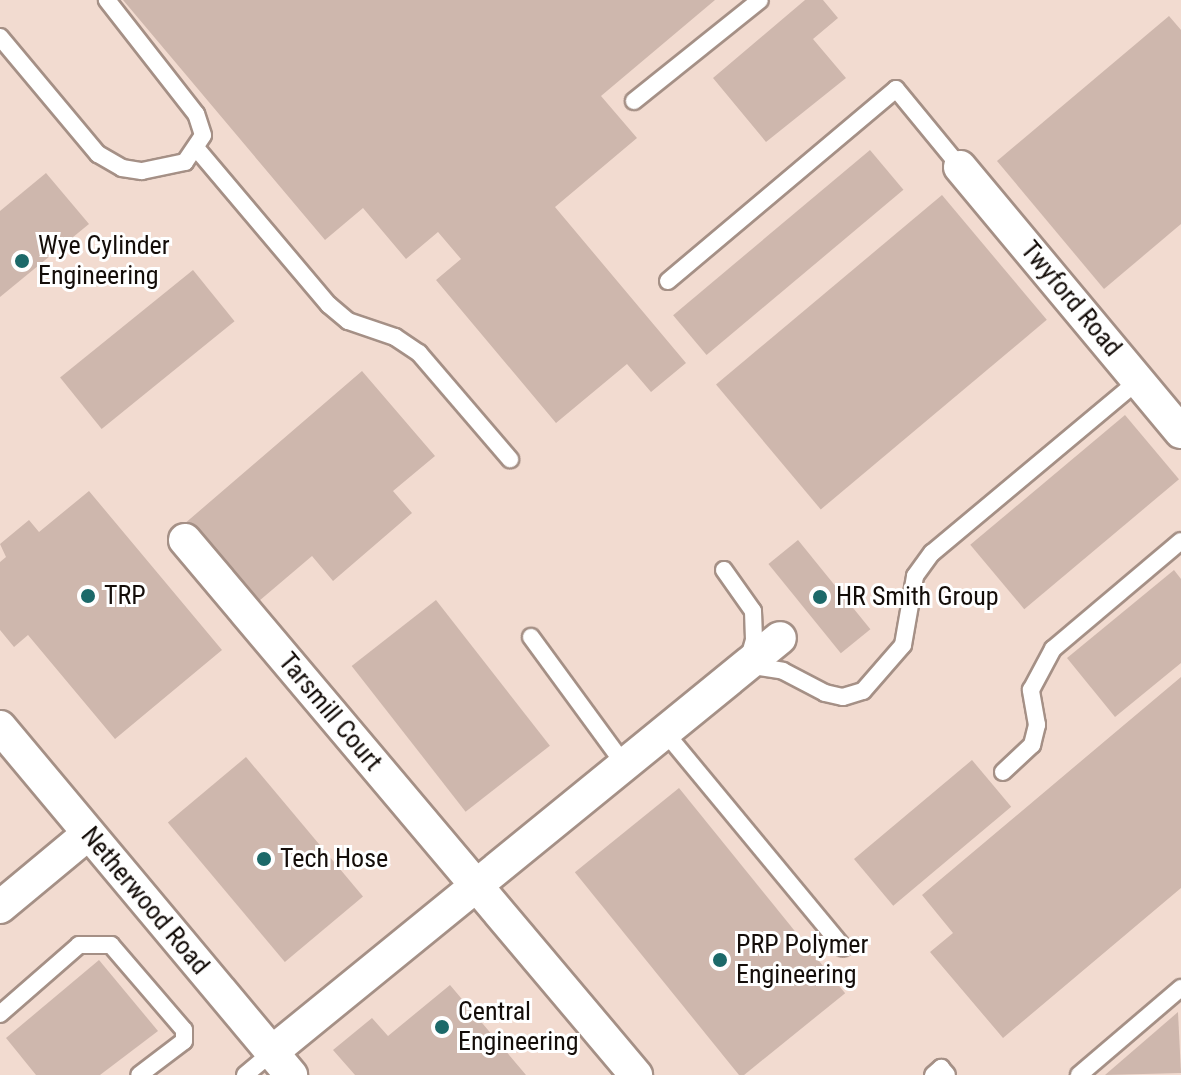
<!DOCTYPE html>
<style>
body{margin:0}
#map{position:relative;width:1181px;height:1075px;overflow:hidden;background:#f2dbd0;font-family:"Roboto Condensed",sans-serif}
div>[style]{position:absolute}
.building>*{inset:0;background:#ceb7ad;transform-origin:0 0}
.roads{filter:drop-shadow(2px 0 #a59086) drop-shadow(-2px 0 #a59086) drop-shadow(0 2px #a59086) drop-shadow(0 -2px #a59086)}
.service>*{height:16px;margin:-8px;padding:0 8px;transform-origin:8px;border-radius:8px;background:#fff}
.minor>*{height:32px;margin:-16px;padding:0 16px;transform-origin:16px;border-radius:16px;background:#fff}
.dots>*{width:22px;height:22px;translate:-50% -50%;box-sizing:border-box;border:4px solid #fff;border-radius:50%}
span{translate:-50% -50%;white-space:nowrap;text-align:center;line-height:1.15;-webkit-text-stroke:6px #fff;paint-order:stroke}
.poi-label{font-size:26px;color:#140d09}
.left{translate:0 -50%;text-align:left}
.street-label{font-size:26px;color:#140d09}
</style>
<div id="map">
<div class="building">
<i style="clip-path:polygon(123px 0,715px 0,601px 96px,637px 138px,555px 207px,686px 363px,651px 392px,627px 364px,556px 423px,436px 280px,461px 259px,438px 232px,406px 259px,363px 208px,325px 240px)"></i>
<i style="clip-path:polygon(805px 0,823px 0,838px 18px,813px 39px,846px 78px,766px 142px,713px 78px)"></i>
<i style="clip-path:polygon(1169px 16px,1181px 30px,1181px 224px,1104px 289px,997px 161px)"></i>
<i style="left:870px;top:150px;width:52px;height:257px;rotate:50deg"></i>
<i style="clip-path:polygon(46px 173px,89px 224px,0 297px,0 211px)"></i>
<i style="left:942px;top:195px;width:163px;height:295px;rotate:50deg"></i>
<i style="left:193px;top:270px;width:66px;height:171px;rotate:51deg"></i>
<i style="clip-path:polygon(362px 371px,435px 456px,393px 491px,412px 513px,333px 581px,312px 556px,253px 606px,183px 525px)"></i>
<i style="left:1125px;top:415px;width:84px;height:202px;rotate:50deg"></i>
<i style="clip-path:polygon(89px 491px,222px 650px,115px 739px,28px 635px,14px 647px,0 630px,0 562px,6px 557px,0 544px,29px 520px,39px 532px)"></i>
<i style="left:798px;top:540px;width:115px;height:38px;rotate:51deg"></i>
<i style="clip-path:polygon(1174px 570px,1181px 579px,1181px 663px,1115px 717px,1067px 658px)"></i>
<i style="left:436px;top:600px;width:185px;height:107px;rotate:52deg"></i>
<i style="clip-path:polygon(1181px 677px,1181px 888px,1003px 1038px,930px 952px,953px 933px,922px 895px)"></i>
<i style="left:246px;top:757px;width:182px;height:102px;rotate:50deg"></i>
<i style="left:972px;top:760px;width:61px;height:154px;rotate:50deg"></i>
<i style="left:679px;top:788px;width:264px;height:134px;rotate:51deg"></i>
<i style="clip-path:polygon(99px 960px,158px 1031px,100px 1075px,36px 1075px,6px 1038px)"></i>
<i style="clip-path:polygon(450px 985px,526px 1075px,355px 1075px,333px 1050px,372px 1018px,388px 1036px)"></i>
<i style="clip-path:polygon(1178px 1012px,1181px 1073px,1105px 1075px)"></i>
</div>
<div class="roads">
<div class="service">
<i style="left:0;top:37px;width:153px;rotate:50.1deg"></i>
<i style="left:98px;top:154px;width:28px;rotate:30deg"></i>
<i style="left:122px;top:168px;width:20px;rotate:9deg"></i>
<i style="left:142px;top:171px;width:44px;rotate:-11.8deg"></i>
<i style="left:185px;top:162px;width:32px;rotate:-56deg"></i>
<i style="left:203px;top:135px;width:22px;rotate:-108deg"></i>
<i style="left:196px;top:114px;width:145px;rotate:-128deg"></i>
<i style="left:634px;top:101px;width:161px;rotate:-38.7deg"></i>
<i style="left:197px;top:149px;width:204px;rotate:49.8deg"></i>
<i style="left:329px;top:305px;width:25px;rotate:40deg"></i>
<i style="left:348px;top:321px;width:50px;rotate:18.8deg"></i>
<i style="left:395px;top:337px;width:29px;rotate:34deg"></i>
<i style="left:419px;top:353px;width:140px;rotate:49.4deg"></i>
<i style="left:668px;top:281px;width:298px;rotate:-40.1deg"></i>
<i style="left:896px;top:89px;width:101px;rotate:50.6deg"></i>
<i style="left:724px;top:570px;width:50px;rotate:54.7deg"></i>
<i style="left:753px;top:611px;width:29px;rotate:88deg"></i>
<i style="left:754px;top:640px;width:26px;rotate:106deg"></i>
<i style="left:747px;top:665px;width:36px;rotate:9deg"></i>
<i style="left:783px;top:671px;width:47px;rotate:27.6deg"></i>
<i style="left:825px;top:693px;width:18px;rotate:13deg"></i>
<i style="left:843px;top:697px;width:21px;rotate:-17deg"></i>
<i style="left:863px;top:691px;width:61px;rotate:-49deg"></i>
<i style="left:903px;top:645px;width:70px;rotate:-80.1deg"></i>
<i style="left:915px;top:576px;width:29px;rotate:-54deg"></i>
<i style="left:932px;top:553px;width:270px;rotate:-39.9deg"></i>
<i style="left:531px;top:637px;width:157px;rotate:53.8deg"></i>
<i style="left:664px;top:731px;width:281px;rotate:50.4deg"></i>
<i style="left:1003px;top:772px;width:40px;rotate:-43deg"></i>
<i style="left:1032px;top:745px;width:21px;rotate:-76deg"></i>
<i style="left:1037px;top:725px;width:36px;rotate:-100deg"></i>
<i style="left:1031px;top:690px;width:47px;rotate:-61.8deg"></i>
<i style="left:1053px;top:649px;width:167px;rotate:-40.2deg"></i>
<i style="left:0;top:1014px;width:105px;rotate:-41.1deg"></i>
<i style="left:79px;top:945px;width:32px"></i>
<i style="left:111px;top:945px;width:112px;rotate:49.3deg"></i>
<i style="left:184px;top:1030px;width:11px;rotate:90deg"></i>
<i style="left:184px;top:1041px;width:56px;rotate:142.9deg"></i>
<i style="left:245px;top:1075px;width:35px;rotate:-40deg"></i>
<i style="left:933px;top:1075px;width:11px;rotate:-41deg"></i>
<i style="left:941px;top:1068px;width:9px;rotate:49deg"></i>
<i style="left:1079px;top:1075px;width:134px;rotate:-40.5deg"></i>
</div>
<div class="minor">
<i style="left:960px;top:167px;width:345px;rotate:50.2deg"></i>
<i style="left:185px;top:540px;width:700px;rotate:49.87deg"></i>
<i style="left:0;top:727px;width:454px;rotate:50.1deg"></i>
<i style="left:0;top:907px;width:114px;rotate:-39.7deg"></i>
<i style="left:272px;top:1052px;width:655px;rotate:-39.18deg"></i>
</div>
</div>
<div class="dots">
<i style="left:22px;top:261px;background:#1c6969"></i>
<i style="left:88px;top:596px;background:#1c6969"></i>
<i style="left:820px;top:597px;background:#1c6969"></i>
<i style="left:264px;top:859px;background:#1c6969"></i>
<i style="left:720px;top:960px;background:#1c6969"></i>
<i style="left:442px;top:1027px;background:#1c6969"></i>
</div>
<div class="poi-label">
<span class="left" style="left:38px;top:261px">Wye Cylinder<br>Engineering</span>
<span class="left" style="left:104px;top:596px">TRP</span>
<span class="left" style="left:836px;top:597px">HR Smith Group</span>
<span class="left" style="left:280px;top:859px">Tech Hose</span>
<span class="left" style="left:736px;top:960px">PRP Polymer<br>Engineering</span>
<span class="left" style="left:458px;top:1027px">Central<br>Engineering</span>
</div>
<div class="street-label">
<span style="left:1071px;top:299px;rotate:50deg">Twyford Road</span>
<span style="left:330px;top:712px;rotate:50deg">Tarsmill Court</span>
<span style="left:145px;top:901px;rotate:50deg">Netherwood Road</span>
</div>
</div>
